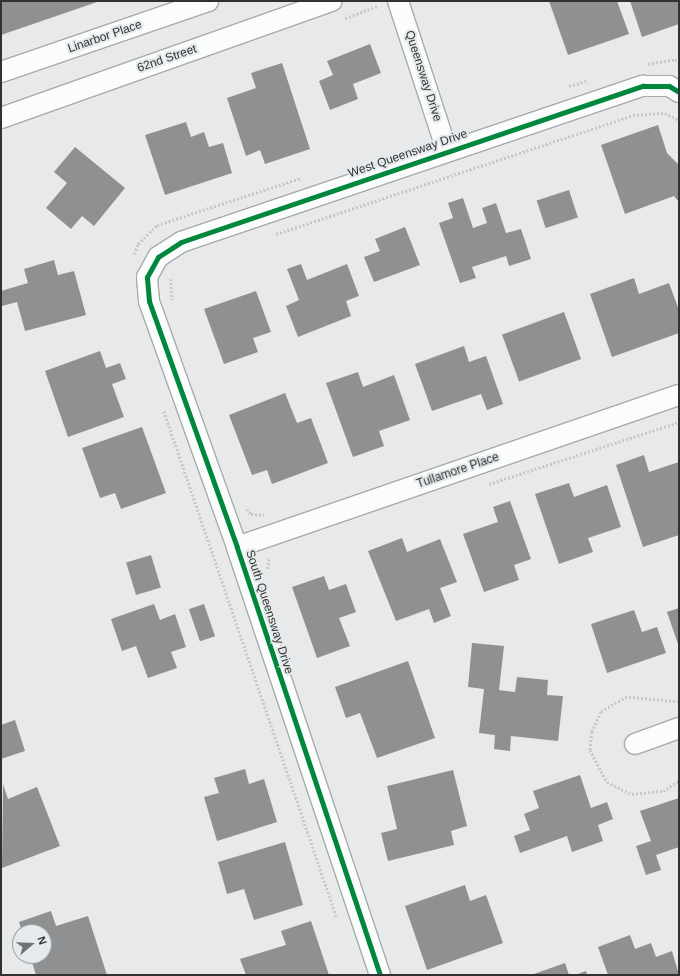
<!DOCTYPE html>
<style>
body{margin:0}
#map{position:relative;width:680px;height:976px;overflow:hidden;background:#e7e9eb;font-family:Arial,sans-serif}
div>[style]{position:absolute}
.building>*{inset:0;background:#8e9091;transform-origin:0 0}
.path>*{height:2.5px;margin-top:-1.25px;transform-origin:0;background:repeating-linear-gradient(90deg,#c7c8c8 0 2px,transparent 0 4px)}
.roads{filter:drop-shadow(1px 0 #a8aaab) drop-shadow(-1px 0 #a8aaab) drop-shadow(0 1px #a8aaab) drop-shadow(0 -1px #a8aaab)}
.street>*{height:20px;margin:-10px;padding:0 10px;transform-origin:10px;border-radius:10px;background:#fbfcfc}
.cycleway>*{height:5px;margin:-2.5px;padding:0 2.5px;transform-origin:2.5px;border-radius:2.5px;background:#00873e}
span{translate:-50% -50%;white-space:nowrap;text-align:center;line-height:1.15;-webkit-text-stroke:4px #e6eaec;paint-order:stroke}
.street-label{font-size:12px;color:#303232}
.frame{position:absolute;inset:0;border:2px solid #303232;pointer-events:none}
.north{position:absolute;left:12px;top:924px;width:40px;height:40px;box-sizing:border-box;background:#e6eaec;border:1px solid #9da0a2;border-radius:50%;rotate:71deg;font-size:11px;font-weight:700;line-height:16px;text-align:center;color:#303232}
.north::after{content:'';display:block;margin:auto;width:14px;height:18px;background:#707273;clip-path:polygon(50% 0,100% 100%,50% 72%,0 100%)}
</style>
<div id="map">
<div class="building">
<i style="clip-path:polygon(1px 1px,100px 1px,1px 35px)"></i>
<i style="clip-path:polygon(549px 1px,617px 1px,629px 34px,568px 55px)"></i>
<i style="clip-path:polygon(630px 1px,679px 1px,679px 24px,642px 37px)"></i>
<i style="clip-path:polygon(370px 44px,381px 73px,353px 84px,358px 99px,330px 110px,319px 81px,333px 75px,327px 61px)"></i>
<i style="clip-path:polygon(282px 63px,310px 149px,265px 164px,260px 150px,246px 156px,227px 98px,256px 88px,251px 73px)"></i>
<i style="clip-path:polygon(186px 122px,191px 137px,204px 132px,209px 147px,223px 143px,232px 173px,165px 195px,145px 135px)"></i>
<i style="clip-path:polygon(658px 125px,667px 153px,679px 165px,679px 202px,674px 196px,625px 214px,601px 145px)"></i>
<i style="clip-path:polygon(75px 147px,125px 188px,94px 226px,82px 216px,71px 229px,46px 208px,67px 183px,54px 172px)"></i>
<i style="left:569px;top:190px;width:29px;height:34px;rotate:72deg"></i>
<i style="clip-path:polygon(463px 198px,473px 228px,487px 223px,482px 208px,496px 203px,506px 233px,521px 229px,531px 259px,509px 266px,506px 256px,472px 267px,476px 278px,460px 283px,439px 223px,453px 218px,448px 203px)"></i>
<i style="clip-path:polygon(405px 227px,420px 265px,374px 282px,364px 257px,380px 251px,375px 239px)"></i>
<i style="clip-path:polygon(54px 260px,58px 275px,74px 271px,86px 315px,25px 331px,17px 302px,2px 306px,1px 291px,28px 283px,24px 269px)"></i>
<i style="clip-path:polygon(301px 264px,307px 280px,347px 264px,359px 296px,346px 301px,351px 316px,298px 337px,286px 306px,299px 300px,287px 269px)"></i>
<i style="clip-path:polygon(634px 278px,639px 294px,669px 283px,679px 310px,679px 333px,612px 357px,590px 294px)"></i>
<i style="clip-path:polygon(256px 291px,271px 332px,253px 338px,258px 352px,224px 364px,204px 309px)"></i>
<i style="left:564px;top:312px;width:50px;height:66px;rotate:70deg"></i>
<i style="clip-path:polygon(464px 346px,469px 362px,486px 356px,503px 404px,487px 410px,481px 394px,432px 411px,415px 364px)"></i>
<i style="clip-path:polygon(100px 351px,106px 368px,120px 363px,126px 379px,112px 384px,124px 417px,68px 437px,45px 371px)"></i>
<i style="clip-path:polygon(358px 372px,363px 387px,394px 375px,410px 420px,379px 431px,384px 446px,353px 457px,326px 383px)"></i>
<i style="clip-path:polygon(285px 393px,297px 423px,311px 418px,328px 463px,272px 484px,267px 470px,252px 475px,229px 415px)"></i>
<i style="clip-path:polygon(142px 427px,166px 493px,121px 509px,115px 493px,100px 498px,82px 448px)"></i>
<i style="clip-path:polygon(644px 455px,649px 472px,679px 462px,679px 535px,643px 547px,616px 465px)"></i>
<i style="clip-path:polygon(569px 483px,574px 497px,607px 485px,621px 527px,588px 538px,593px 552px,559px 564px,535px 494px)"></i>
<i style="clip-path:polygon(510px 501px,531px 559px,514px 565px,519px 580px,484px 592px,463px 534px,498px 522px,493px 507px)"></i>
<i style="clip-path:polygon(402px 538px,407px 552px,440px 539px,457px 582px,440px 588px,451px 616px,434px 623px,429px 609px,396px 621px,368px 551px)"></i>
<i style="left:151px;top:555px;width:34px;height:26px;rotate:73deg"></i>
<i style="clip-path:polygon(324px 576px,329px 590px,346px 584px,356px 612px,339px 618px,350px 646px,317px 658px,292px 587px)"></i>
<i style="clip-path:polygon(154px 604px,160px 620px,175px 614px,186px 647px,171px 652px,177px 668px,148px 678px,136px 646px,122px 651px,111px 619px)"></i>
<i style="left:204px;top:604px;width:34px;height:16px;rotate:71deg"></i>
<i style="clip-path:polygon(679px 608px,679px 647px,667px 612px)"></i>
<i style="clip-path:polygon(634px 610px,642px 632px,657px 627px,666px 653px,607px 673px,591px 624px)"></i>
<i style="clip-path:polygon(472px 643px,504px 646px,499px 690px,515px 692px,517px 677px,548px 680px,547px 695px,563px 696px,558px 741px,511px 736px,510px 751px,494px 749px,495px 735px,479px 733px,484px 689px,468px 687px)"></i>
<i style="clip-path:polygon(408px 661px,435px 738px,377px 758px,360px 713px,346px 718px,335px 687px)"></i>
<i style="clip-path:polygon(15px 720px,25px 751px,1px 759px,1px 725px)"></i>
<i style="clip-path:polygon(245px 769px,249px 784px,264px 779px,277px 822px,217px 841px,204px 797px,219px 793px,214px 778px)"></i>
<i style="clip-path:polygon(453px 770px,467px 826px,451px 831px,454px 845px,388px 861px,381px 833px,397px 829px,387px 786px)"></i>
<i style="clip-path:polygon(580px 775px,591px 808px,607px 802px,613px 819px,598px 825px,603px 841px,572px 852px,567px 836px,520px 853px,514px 836px,530px 830px,524px 814px,539px 808px,533px 791px)"></i>
<i style="clip-path:polygon(3px 784px,8px 799px,37px 787px,60px 846px,2px 868px)"></i>
<i style="clip-path:polygon(679px 798px,679px 847px,656px 855px,661px 870px,646px 875px,636px 846px,651px 841px,640px 811px)"></i>
<i style="clip-path:polygon(285px 842px,303px 905px,254px 920px,244px 889px,227px 894px,218px 862px)"></i>
<i style="clip-path:polygon(465px 885px,470px 901px,486px 895px,503px 943px,427px 970px,405px 906px)"></i>
<i style="clip-path:polygon(51px 911px,56px 926px,88px 916px,107px 975px,36px 975px,30px 956px,44px 956px,44px 932px,22px 932px,19px 922px)"></i>
<i style="clip-path:polygon(311px 921px,329px 975px,246px 975px,240px 959px,286px 945px,281px 931px)"></i>
<i style="clip-path:polygon(630px 935px,635px 949px,651px 943px,656px 957px,672px 951px,679px 975px,608px 975px,598px 947px)"></i>
<i style="clip-path:polygon(565px 963px,569px 975px,531px 975px)"></i>
<i style="clip-path:polygon(586px 971px,587px 975px,575px 975px)"></i>
</div>
<div class="path">
<i style="left:345px;top:18px;width:35px;rotate:-20deg"></i>
<i style="left:648px;top:64px;width:27px;rotate:-10deg"></i>
<i style="left:675px;top:59px;width:5px;rotate:37deg"></i>
<i style="left:569px;top:86px;width:18px;rotate:-16deg"></i>
<i style="left:276px;top:234px;width:376px;rotate:-18.4deg"></i>
<i style="left:633px;top:115px;width:32px;rotate:-4deg"></i>
<i style="left:665px;top:113px;width:16px;rotate:27deg"></i>
<i style="left:134px;top:254px;width:11px;rotate:-68deg"></i>
<i style="left:138px;top:244px;width:27px;rotate:-45deg"></i>
<i style="left:157px;top:225px;width:151px;rotate:-18.1deg"></i>
<i style="left:171px;top:279px;width:21px;rotate:87deg"></i>
<i style="left:164px;top:411px;width:536px;rotate:71.16deg"></i>
<i style="left:489px;top:484px;width:200px;rotate:-18.1deg"></i>
<i style="left:247px;top:509px;width:6px;rotate:51deg"></i>
<i style="left:251px;top:514px;width:13px;rotate:4deg"></i>
<i style="left:267px;top:569px;width:11px;rotate:-80deg"></i>
<i style="left:679px;top:702px;width:52px;rotate:-174.5deg"></i>
<i style="left:627px;top:697px;width:30px;rotate:150deg"></i>
<i style="left:601px;top:712px;width:22px;rotate:114deg"></i>
<i style="left:592px;top:732px;width:18px;rotate:96deg"></i>
<i style="left:590px;top:750px;width:36px;rotate:62deg"></i>
<i style="left:607px;top:782px;width:28px;rotate:26deg"></i>
<i style="left:632px;top:794px;width:31px;rotate:-6deg"></i>
<i style="left:663px;top:791px;width:19px;rotate:-32deg"></i>
</div>
<div class="roads">
<div class="street">
<i style="left:398px;top:1px;width:158px;rotate:71.9deg"></i>
<i style="left:1px;top:72px;width:219px;rotate:-18.9deg"></i>
<i style="left:1px;top:118px;width:351px;rotate:-19.5deg"></i>
<i style="left:237px;top:547px;width:467px;rotate:-19deg"></i>
<i style="left:635px;top:744px;width:47px;rotate:-20deg"></i>
<i style="left:380px;top:975px;width:451px;rotate:-108.5deg"></i>
<i style="left:237px;top:547px;width:261px;rotate:-109.7deg"></i>
<i style="left:149px;top:301px;width:24px;rotate:-95deg"></i>
<i style="left:147px;top:277px;width:23px;rotate:-61deg"></i>
<i style="left:158px;top:257px;width:27px;rotate:-33deg"></i>
<i style="left:181px;top:242px;width:488px;rotate:-18.7deg"></i>
<i style="left:643px;top:86px;width:26px"></i>
<i style="left:669px;top:86px;width:12px;rotate:31deg"></i>
</div>
</div>
<div class="cycleway">
<i style="left:380px;top:975px;width:451px;rotate:-108.5deg"></i>
<i style="left:237px;top:547px;width:261px;rotate:-109.7deg"></i>
<i style="left:149px;top:301px;width:24px;rotate:-95deg"></i>
<i style="left:147px;top:277px;width:23px;rotate:-61deg"></i>
<i style="left:158px;top:257px;width:27px;rotate:-33deg"></i>
<i style="left:181px;top:242px;width:488px;rotate:-18.7deg"></i>
<i style="left:643px;top:86px;width:26px"></i>
<i style="left:669px;top:86px;width:12px;rotate:31deg"></i>
</div>
<div class="street-label">
<span style="left:105px;top:37px;rotate:-19deg">Linarbor Place</span>
<span style="left:167px;top:59px;rotate:-19deg">62nd Street</span>
<span style="left:423px;top:76px;rotate:72deg">Queensway Drive</span>
<span style="left:408px;top:154px;rotate:-19deg">West Queensway Drive</span>
<span style="left:458px;top:471px;rotate:-19deg">Tullamore Place</span>
<span style="left:269px;top:612px;rotate:72deg">South Queensway Drive</span>
</div>
<div class="frame"></div>
<div class="north">N</div>
</div>
